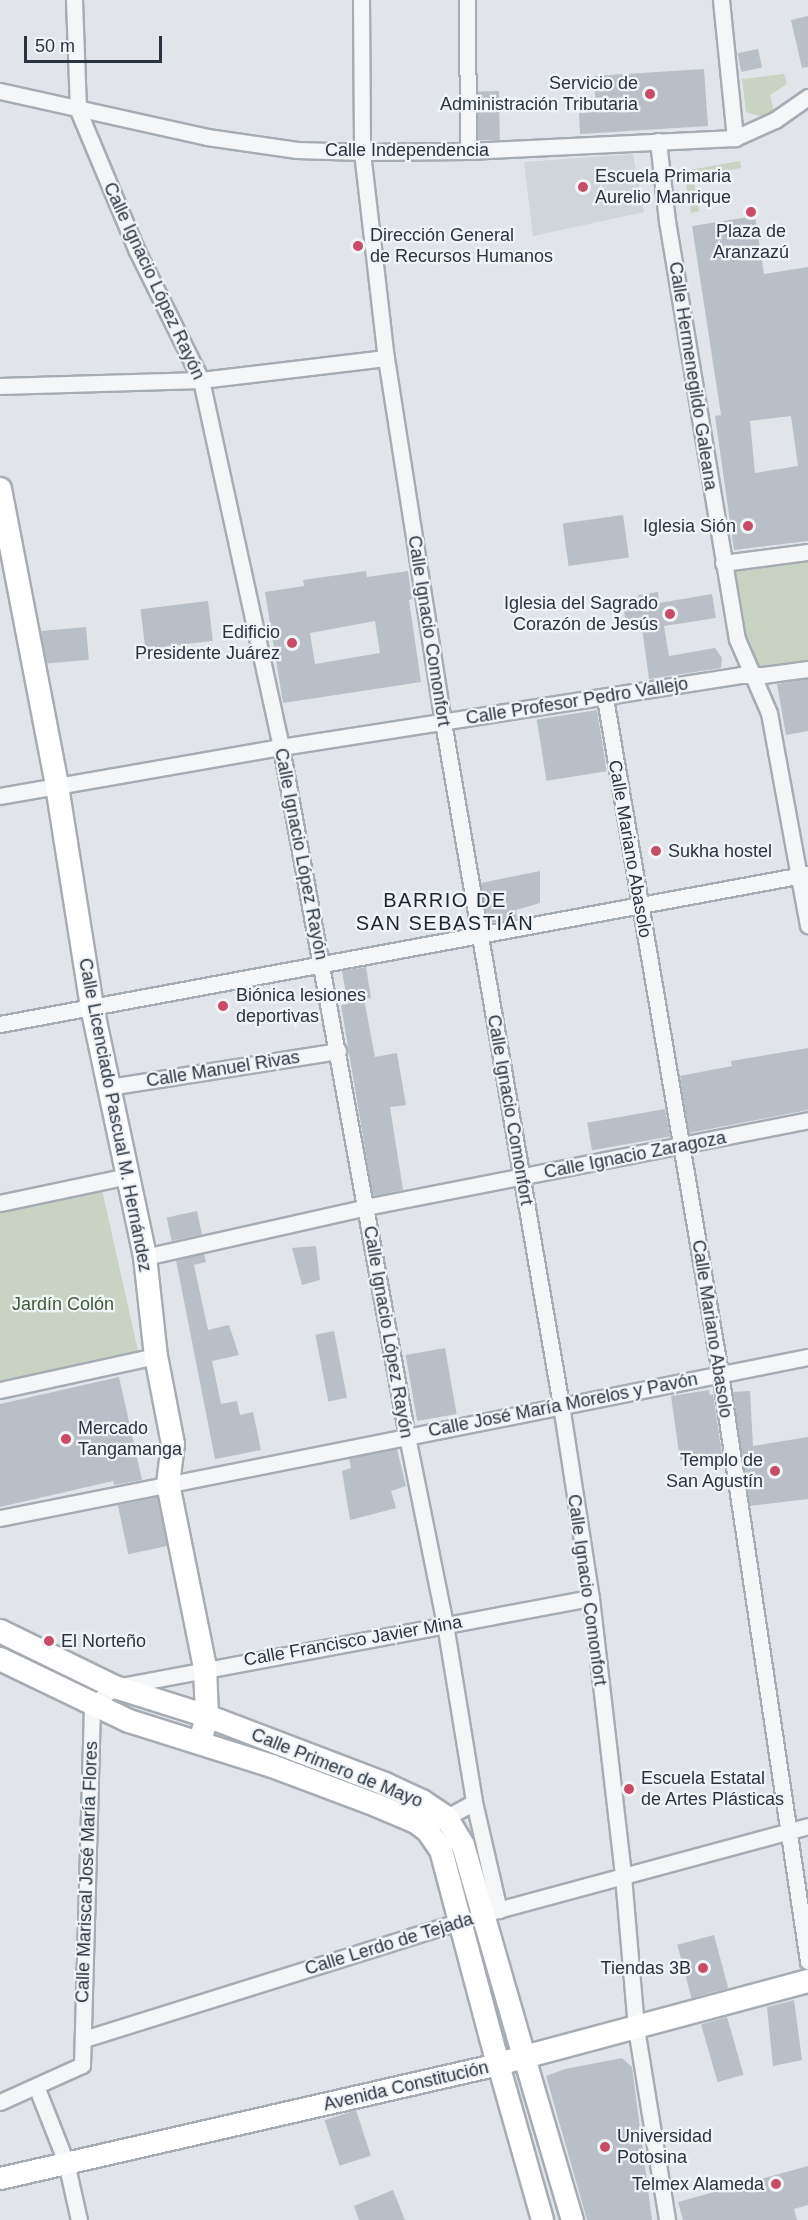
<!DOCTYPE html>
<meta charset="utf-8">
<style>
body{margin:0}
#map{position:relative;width:808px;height:2220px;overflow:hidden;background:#e1e5e9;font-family:Arial,sans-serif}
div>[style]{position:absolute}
.built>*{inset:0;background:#d0d4db}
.green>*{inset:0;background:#c8d3c3}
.building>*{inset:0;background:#b9bfc6;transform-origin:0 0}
.roads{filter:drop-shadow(2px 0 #a6acb3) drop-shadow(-2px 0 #a6acb3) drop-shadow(0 2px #a6acb3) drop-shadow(0 -2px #a6acb3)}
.street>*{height:15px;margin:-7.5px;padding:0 7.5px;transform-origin:7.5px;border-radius:7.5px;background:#f4f6f8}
.secondary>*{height:21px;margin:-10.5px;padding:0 10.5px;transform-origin:10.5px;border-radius:10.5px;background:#fff}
.primary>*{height:22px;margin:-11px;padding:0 11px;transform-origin:11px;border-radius:11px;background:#fff}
.dots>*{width:16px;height:16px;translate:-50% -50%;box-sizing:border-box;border:3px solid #f1f4f7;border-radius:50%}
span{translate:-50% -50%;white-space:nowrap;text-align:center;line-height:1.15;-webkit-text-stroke:4.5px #f1f4f7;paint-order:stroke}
.poi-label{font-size:18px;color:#2a3440}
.right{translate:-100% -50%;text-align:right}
.left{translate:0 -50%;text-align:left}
.street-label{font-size:18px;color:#2a3440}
.park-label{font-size:18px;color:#415b38}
.neighbourhood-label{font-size:20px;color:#1c2531;letter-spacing:1.5px}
.scale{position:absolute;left:24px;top:36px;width:138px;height:27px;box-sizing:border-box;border:3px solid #2a3440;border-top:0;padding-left:8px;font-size:18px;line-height:21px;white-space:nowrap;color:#2a3440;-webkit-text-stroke:4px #f1f4f7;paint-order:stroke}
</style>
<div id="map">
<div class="built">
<i style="clip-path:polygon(633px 154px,644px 212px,533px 236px,524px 162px)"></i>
</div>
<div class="green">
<i style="clip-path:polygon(784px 74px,787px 84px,770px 95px,774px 111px,763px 117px,746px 112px,742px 79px)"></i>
<i style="clip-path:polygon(740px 161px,741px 168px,693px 177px,699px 211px,691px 213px,684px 171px)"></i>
<i style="clip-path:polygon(808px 544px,808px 666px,763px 674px,749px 662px,731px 567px,741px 553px)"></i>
<i style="clip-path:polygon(102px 1190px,138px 1351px,0 1382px,0 1212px)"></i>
</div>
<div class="building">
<i style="clip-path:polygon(808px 16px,808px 67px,802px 68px,791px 20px)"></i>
<i style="left:758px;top:49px;width:19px;height:21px;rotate:78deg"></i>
<i style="clip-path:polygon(704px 69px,708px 126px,580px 134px,579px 113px,596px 112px,594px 76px)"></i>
<i style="left:499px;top:91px;width:49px;height:22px;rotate:89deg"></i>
<i style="clip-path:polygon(evenodd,755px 216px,764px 274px,808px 267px,808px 541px,734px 550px,715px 416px,721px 415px,692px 226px,755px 216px,791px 416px,798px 466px,755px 473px,750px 421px,791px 416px)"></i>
<i style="left:623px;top:515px;width:43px;height:61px;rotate:82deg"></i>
<i style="clip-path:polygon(evenodd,366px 571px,367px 577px,408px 571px,412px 599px,409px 600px,421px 682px,283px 703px,265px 592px,304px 586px,303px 580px,366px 571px,375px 621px,380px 653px,315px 664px,310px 633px,375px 621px)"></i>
<i style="clip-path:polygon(658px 592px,659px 603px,712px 594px,716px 618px,664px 626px,669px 656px,715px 648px,722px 658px,721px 668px,649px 679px,642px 628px,627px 631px,624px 611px,641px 608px,638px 595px)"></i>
<i style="left:208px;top:601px;width:40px;height:68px;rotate:83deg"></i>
<i style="left:86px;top:627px;width:33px;height:45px;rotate:85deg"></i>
<i style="clip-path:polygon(808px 679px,808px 731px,786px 735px,777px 684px)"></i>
<i style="left:597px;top:710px;width:62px;height:61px;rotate:81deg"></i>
<i style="clip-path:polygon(540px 871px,540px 903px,516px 910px,517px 918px,488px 924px,481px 883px)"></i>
<i style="clip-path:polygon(366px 967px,371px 998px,364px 999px,375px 1057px,397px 1053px,406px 1105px,390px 1107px,403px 1190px,373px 1196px,341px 1005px,348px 1004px,342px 971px)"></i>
<i style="clip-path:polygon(808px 1048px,808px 1110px,689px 1133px,680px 1076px,732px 1066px,731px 1061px)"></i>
<i style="left:665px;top:1109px;width:28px;height:79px;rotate:80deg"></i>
<i style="left:197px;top:1211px;width:24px;height:31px;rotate:78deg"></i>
<i style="clip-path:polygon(316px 1246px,320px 1280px,302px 1285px,292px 1248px)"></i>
<i style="clip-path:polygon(204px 1254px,206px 1262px,194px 1265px,208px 1330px,229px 1325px,239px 1355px,212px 1361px,221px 1404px,237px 1401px,240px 1415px,253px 1412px,261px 1450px,215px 1459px,176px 1260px)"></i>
<i style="left:334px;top:1331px;width:68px;height:19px;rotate:79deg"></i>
<i style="left:445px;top:1348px;width:67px;height:40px;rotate:80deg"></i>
<i style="clip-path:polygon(119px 1377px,142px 1480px,114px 1485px,113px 1481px,0 1507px,0 1404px)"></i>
<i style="clip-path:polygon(709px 1390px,710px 1395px,713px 1394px,722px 1454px,680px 1460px,671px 1396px)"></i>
<i style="clip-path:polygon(750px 1391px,753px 1446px,808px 1437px,808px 1499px,750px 1506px,733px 1392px)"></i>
<i style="clip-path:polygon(397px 1449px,406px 1486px,391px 1491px,396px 1508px,350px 1520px,342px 1471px,351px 1468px,349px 1458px)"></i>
<i style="left:157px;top:1497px;width:50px;height:40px;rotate:78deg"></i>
<i style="left:714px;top:1935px;width:55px;height:38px;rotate:75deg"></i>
<i style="clip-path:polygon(794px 2000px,802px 2060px,773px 2066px,767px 2007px)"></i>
<i style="left:727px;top:2017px;width:60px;height:27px;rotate:74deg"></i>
<i style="clip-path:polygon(622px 2058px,632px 2067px,652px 2220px,587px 2220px,546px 2076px,565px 2069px)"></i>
<i style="left:356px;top:2110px;width:48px;height:33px;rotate:72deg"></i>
<i style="clip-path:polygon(808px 2166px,808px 2205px,794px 2209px,797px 2220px,683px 2220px,678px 2202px)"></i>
<i style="clip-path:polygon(393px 2190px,405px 2220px,359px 2220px,354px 2206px)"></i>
</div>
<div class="roads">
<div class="street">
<i style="left:74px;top:0;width:110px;rotate:87.9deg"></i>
<i style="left:78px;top:110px;width:153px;rotate:67.3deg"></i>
<i style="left:137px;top:251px;width:144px;rotate:63.6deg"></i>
<i style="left:201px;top:380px;width:376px;rotate:77.7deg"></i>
<i style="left:281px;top:747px;width:700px;rotate:79.64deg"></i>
<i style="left:407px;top:1436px;width:192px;rotate:78.6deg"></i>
<i style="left:445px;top:1624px;width:180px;rotate:80.7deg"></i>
<i style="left:474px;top:1802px;width:111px;rotate:77deg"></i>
<i style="left:361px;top:0;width:152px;rotate:89.6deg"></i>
<i style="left:362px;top:152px;width:207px;rotate:83.4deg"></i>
<i style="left:386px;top:358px;width:368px;rotate:81.1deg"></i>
<i style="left:443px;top:722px;width:693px;rotate:80.2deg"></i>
<i style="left:561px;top:1405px;width:195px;rotate:81.2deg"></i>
<i style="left:591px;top:1598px;width:280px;rotate:83.4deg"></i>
<i style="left:623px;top:1876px;width:153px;rotate:85.1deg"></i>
<i style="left:636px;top:2028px;width:194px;rotate:80.8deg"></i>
<i style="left:467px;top:0;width:151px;rotate:89.6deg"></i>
<i style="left:721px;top:0;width:139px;rotate:84.2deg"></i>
<i style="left:0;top:91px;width:212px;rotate:12.5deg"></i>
<i style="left:207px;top:137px;width:91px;rotate:8.2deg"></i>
<i style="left:297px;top:150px;width:65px;rotate:1.8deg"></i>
<i style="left:362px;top:152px;width:106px;rotate:-0.5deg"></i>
<i style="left:468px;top:151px;width:267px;rotate:-2.8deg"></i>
<i style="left:735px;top:138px;width:44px;rotate:-24.2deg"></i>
<i style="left:775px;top:120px;width:40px;rotate:-34.9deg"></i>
<i style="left:658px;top:141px;width:81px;rotate:83.6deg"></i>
<i style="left:667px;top:221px;width:424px;rotate:80.5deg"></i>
<i style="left:737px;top:639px;width:81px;rotate:66.6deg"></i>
<i style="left:769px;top:713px;width:216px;rotate:79.6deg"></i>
<i style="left:0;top:386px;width:201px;rotate:-1.7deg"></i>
<i style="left:201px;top:380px;width:186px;rotate:-6.8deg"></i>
<i style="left:723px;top:563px;width:86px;rotate:-7.4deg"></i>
<i style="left:605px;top:698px;width:685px;rotate:80.33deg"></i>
<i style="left:720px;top:1373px;width:595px;rotate:81.49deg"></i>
<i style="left:0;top:796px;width:285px;rotate:-9.9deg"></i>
<i style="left:281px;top:747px;width:465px;rotate:-8.9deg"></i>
<i style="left:740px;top:675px;width:23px"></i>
<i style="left:763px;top:675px;width:45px;rotate:-7.6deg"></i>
<i style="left:0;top:1024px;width:822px;rotate:-10.52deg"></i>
<i style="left:109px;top:1087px;width:232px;rotate:-8.9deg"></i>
<i style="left:0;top:1203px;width:131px;rotate:-11.9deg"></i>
<i style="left:145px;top:1257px;width:227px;rotate:-12.7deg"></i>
<i style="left:366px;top:1207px;width:450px;rotate:-11.1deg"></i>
<i style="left:0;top:1390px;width:160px;rotate:-12.3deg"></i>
<i style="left:0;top:1518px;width:824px;rotate:-11.27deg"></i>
<i style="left:440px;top:1821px;width:39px;rotate:-29deg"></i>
<i style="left:490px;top:1912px;width:329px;rotate:-15.1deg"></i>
<i style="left:84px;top:2039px;width:401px;rotate:-17.4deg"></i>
<i style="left:36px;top:2086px;width:82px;rotate:68.5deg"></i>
<i style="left:66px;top:2162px;width:59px;rotate:77.4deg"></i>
<i style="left:0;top:2102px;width:90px;rotate:-24.3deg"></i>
<i style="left:82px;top:2065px;width:360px;rotate:-88.4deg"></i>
<i style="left:92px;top:1705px;width:29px;rotate:-38deg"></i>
<i style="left:115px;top:1687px;width:484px;rotate:-10.6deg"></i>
</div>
<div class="secondary">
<i style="left:524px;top:2057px;width:170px;rotate:73.6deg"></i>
<i style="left:0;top:2178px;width:511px;rotate:-12.89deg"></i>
<i style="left:498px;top:2064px;width:162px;rotate:74.2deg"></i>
</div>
<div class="primary">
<i style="left:0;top:489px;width:302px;rotate:79.1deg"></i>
<i style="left:57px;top:786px;width:224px;rotate:81deg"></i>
<i style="left:92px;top:1007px;width:256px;rotate:78deg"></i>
<i style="left:145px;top:1257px;width:100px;rotate:83.7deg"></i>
<i style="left:156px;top:1356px;width:90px;rotate:79.1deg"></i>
<i style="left:173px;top:1444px;width:40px;rotate:97.1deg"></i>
<i style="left:168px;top:1484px;width:188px;rotate:78.6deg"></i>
<i style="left:205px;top:1668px;width:48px;rotate:87.6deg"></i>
<i style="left:207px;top:1716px;width:27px;rotate:105deg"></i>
<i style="left:0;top:1631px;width:128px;rotate:26deg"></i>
<i style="left:115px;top:1687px;width:96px;rotate:17.5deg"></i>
<i style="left:207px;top:1716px;width:191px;rotate:20.9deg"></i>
<i style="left:385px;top:1784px;width:41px;rotate:24.7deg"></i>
<i style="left:422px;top:1801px;width:29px;rotate:34deg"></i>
<i style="left:446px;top:1817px;width:33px;rotate:59deg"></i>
<i style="left:463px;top:1845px;width:221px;rotate:73.9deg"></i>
<i style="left:0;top:1659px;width:143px;rotate:25.7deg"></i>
<i style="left:129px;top:1721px;width:150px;rotate:17.5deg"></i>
<i style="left:272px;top:1766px;width:111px;rotate:20.6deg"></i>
<i style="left:376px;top:1805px;width:43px;rotate:23deg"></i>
<i style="left:416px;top:1822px;width:14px;rotate:36deg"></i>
<i style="left:427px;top:1830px;width:24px;rotate:55deg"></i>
<i style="left:441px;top:1850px;width:221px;rotate:75.1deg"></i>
<i style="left:498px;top:2064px;width:321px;rotate:-15deg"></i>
</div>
</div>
<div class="dots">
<i style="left:650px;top:94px;background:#c84c68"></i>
<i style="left:583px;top:187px;background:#c84c68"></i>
<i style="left:751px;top:212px;background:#c84c68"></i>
<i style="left:358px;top:246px;background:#c84c68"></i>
<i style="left:748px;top:526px;background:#c84c68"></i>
<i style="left:670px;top:614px;background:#c84c68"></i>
<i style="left:292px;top:643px;background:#c84c68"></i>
<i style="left:656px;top:851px;background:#c84c68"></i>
<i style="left:223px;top:1006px;background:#c84c68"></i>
<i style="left:66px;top:1439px;background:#c84c68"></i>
<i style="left:775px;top:1471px;background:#c84c68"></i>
<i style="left:49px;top:1641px;background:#c84c68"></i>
<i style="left:629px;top:1789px;background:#c84c68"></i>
<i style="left:703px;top:1968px;background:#c84c68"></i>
<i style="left:605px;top:2147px;background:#c84c68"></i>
<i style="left:776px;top:2184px;background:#c84c68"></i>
</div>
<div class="poi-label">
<span class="right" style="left:638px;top:94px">Servicio de<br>Administración Tributaria</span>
<span class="left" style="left:595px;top:187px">Escuela Primaria<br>Aurelio Manrique</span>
<span style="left:751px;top:242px">Plaza de<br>Aranzazú</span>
<span class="left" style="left:370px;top:246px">Dirección General<br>de Recursos Humanos</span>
<span class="right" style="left:736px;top:526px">Iglesia Sión</span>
<span class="right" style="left:658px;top:614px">Iglesia del Sagrado<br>Corazón de Jesús</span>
<span class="right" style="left:280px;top:643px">Edificio<br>Presidente Juárez</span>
<span class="left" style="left:668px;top:851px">Sukha hostel</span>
<span class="left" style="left:236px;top:1006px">Biónica lesiones<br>deportivas</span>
<span class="left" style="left:78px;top:1439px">Mercado<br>Tangamanga</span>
<span class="right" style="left:763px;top:1471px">Templo de<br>San Agustín</span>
<span class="left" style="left:61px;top:1641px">El Norteño</span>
<span class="left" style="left:641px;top:1789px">Escuela Estatal<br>de Artes Plásticas</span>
<span class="right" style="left:691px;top:1968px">Tiendas 3B</span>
<span class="left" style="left:617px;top:2147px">Universidad<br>Potosina</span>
<span class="right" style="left:764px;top:2184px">Telmex Alameda</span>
</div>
<div class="street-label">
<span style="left:407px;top:150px">Calle Independencia</span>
<span style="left:154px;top:281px;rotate:65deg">Calle Ignacio López Rayón</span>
<span style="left:693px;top:376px;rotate:81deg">Calle Hermenegildo Galeana</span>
<span style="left:429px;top:631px;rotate:81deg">Calle Ignacio Comonfort</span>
<span style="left:577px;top:701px;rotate:-9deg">Calle Profesor Pedro Vallejo</span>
<span style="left:630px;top:849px;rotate:80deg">Calle Mariano Abasolo</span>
<span style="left:301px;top:854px;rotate:79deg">Calle Ignacio López Rayón</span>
<span style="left:223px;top:1069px;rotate:-9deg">Calle Manuel Rivas</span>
<span style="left:510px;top:1110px;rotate:80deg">Calle Ignacio Comonfort</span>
<span style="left:115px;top:1115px;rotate:79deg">Calle Licenciado Pascual M. Hernández</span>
<span style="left:635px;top:1155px;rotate:-11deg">Calle Ignacio Zaragoza</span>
<span style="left:712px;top:1329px;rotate:81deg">Calle Mariano Abasolo</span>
<span style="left:388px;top:1332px;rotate:80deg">Calle Ignacio López Rayón</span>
<span style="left:563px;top:1405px;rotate:-11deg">Calle José María Morelos y Pavón</span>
<span style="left:587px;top:1590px;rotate:82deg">Calle Ignacio Comonfort</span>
<span style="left:353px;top:1641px;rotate:-10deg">Calle Francisco Javier Mina</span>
<span style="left:337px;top:1768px;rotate:22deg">Calle Primero de Mayo</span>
<span style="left:87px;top:1872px;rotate:-88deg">Calle Mariscal José María Flores</span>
<span style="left:389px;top:1944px;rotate:-17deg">Calle Lerdo de Tejada</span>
<span style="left:406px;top:2086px;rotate:-13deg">Avenida Constitución</span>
</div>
<div class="park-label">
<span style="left:63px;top:1304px">Jardín Colón</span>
</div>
<div class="neighbourhood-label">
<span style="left:445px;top:912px">BARRIO DE<br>SAN SEBASTIÁN</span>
</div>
<div class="scale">50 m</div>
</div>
